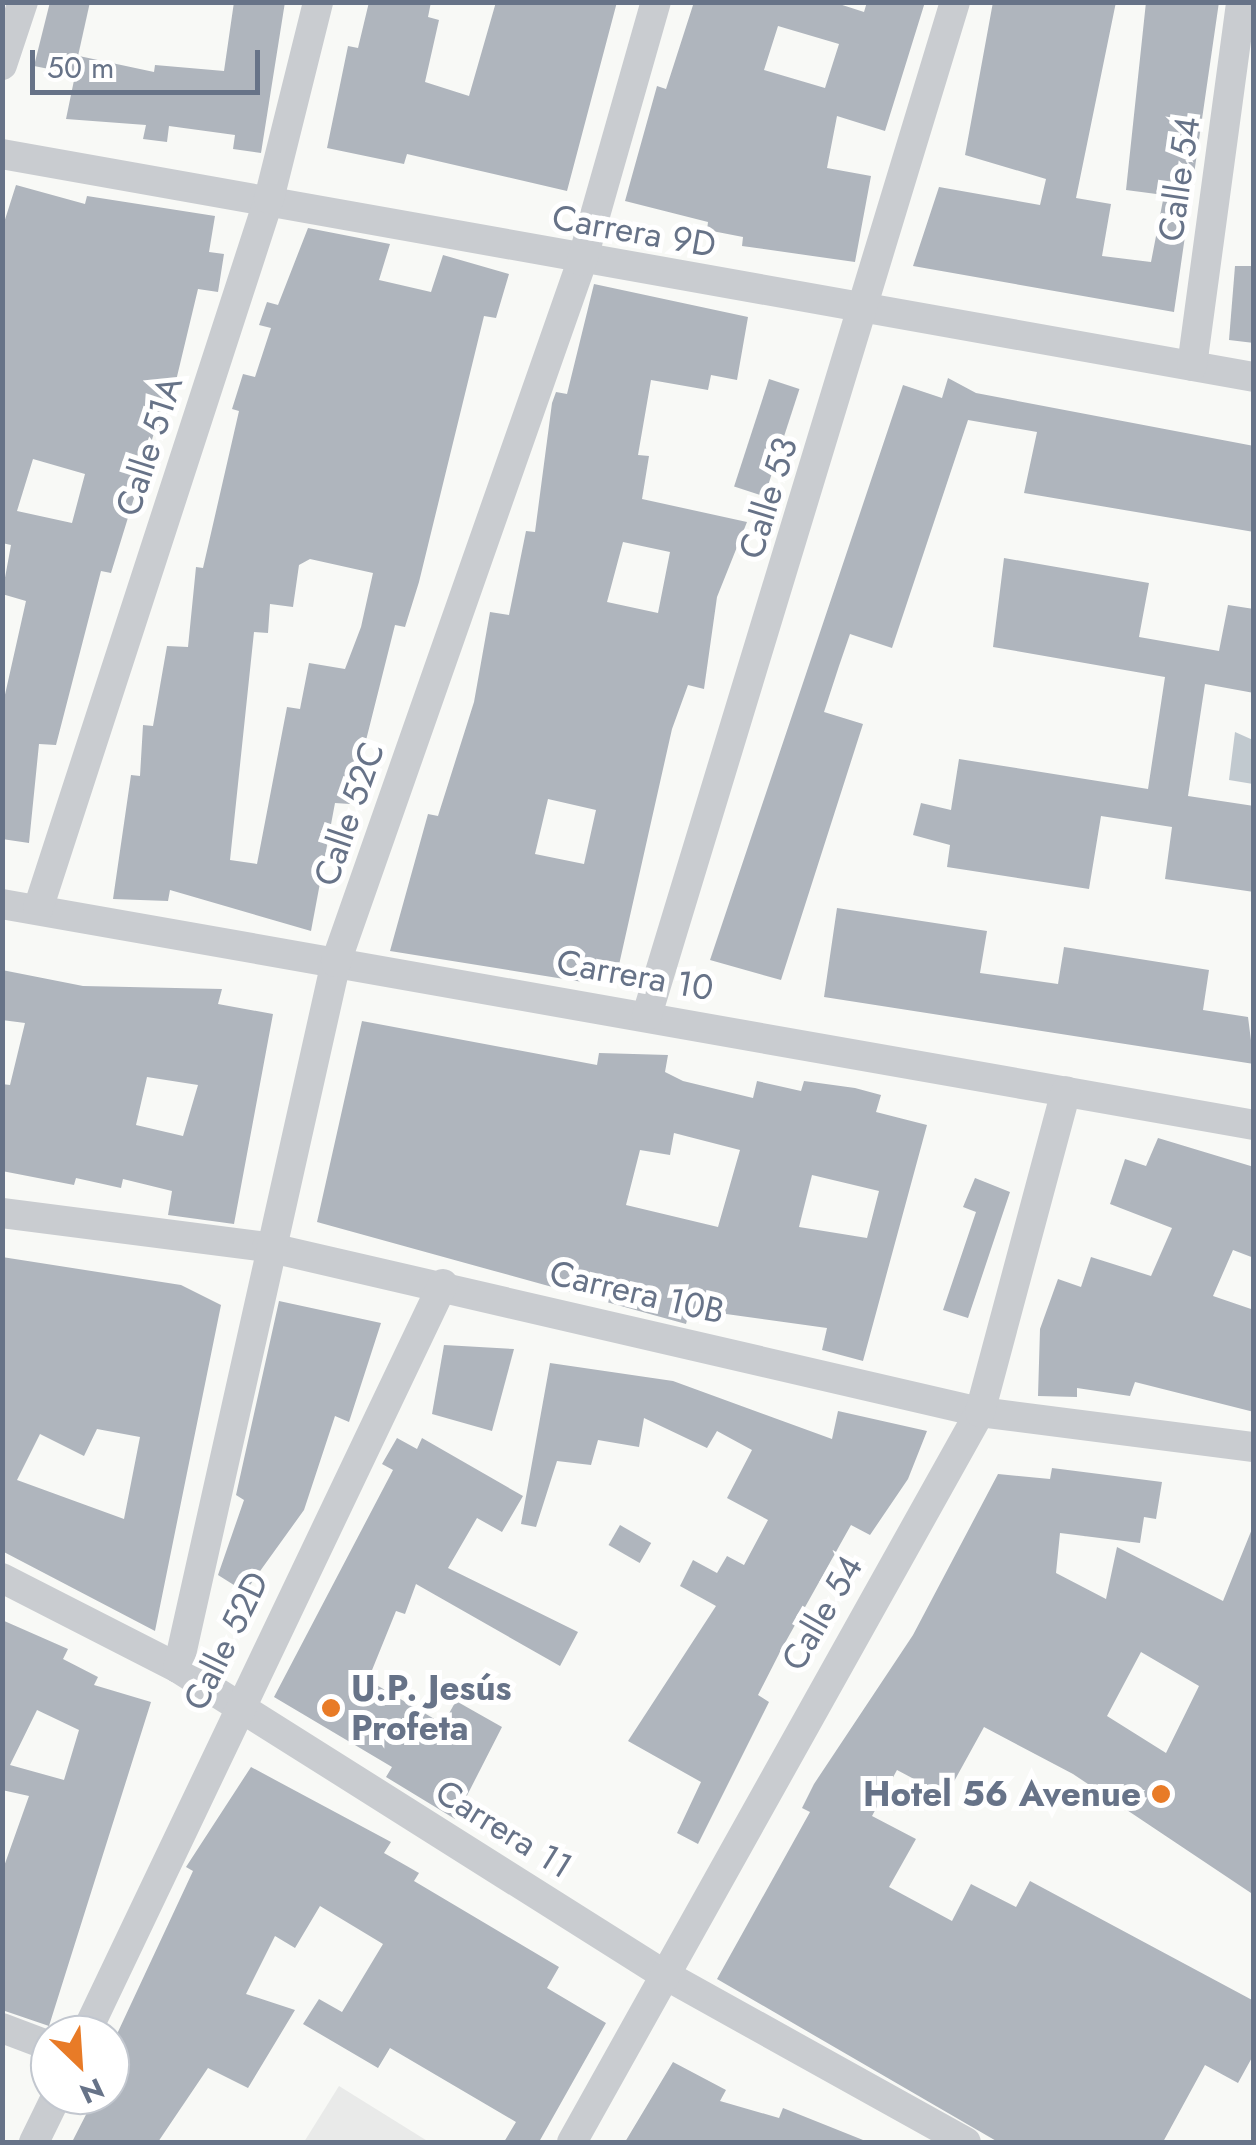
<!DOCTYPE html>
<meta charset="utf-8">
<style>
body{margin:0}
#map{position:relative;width:1256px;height:2145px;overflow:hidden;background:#f8f9f6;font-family:Jost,sans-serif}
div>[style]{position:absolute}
.built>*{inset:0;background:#e9eae9}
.water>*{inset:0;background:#c1c9cf}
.building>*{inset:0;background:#afb5bd;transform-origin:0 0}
.minor>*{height:30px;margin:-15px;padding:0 15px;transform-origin:15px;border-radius:15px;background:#c9ccd0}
.dots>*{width:28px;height:28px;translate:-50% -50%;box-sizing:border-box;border:5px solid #fff;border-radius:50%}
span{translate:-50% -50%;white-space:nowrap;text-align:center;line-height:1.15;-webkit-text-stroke:10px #fff;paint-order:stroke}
.street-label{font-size:35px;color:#677388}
.poi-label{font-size:35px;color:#677388;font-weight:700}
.left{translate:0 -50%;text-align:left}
.right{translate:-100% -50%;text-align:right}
.frame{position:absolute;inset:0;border:5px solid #677388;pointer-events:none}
.north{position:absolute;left:30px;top:2015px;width:100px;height:100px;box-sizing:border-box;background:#fff;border:2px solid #c2c7cf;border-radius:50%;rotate:155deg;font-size:28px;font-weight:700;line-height:40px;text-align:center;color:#677388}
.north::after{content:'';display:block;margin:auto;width:35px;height:45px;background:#e87b27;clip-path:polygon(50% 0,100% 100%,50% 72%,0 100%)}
.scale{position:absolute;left:30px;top:50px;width:230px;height:45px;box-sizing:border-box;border:5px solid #677388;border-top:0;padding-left:12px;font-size:30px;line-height:35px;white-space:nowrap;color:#677388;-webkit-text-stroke:8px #fff;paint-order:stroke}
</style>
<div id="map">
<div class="built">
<i style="clip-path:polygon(339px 2086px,429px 2142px,304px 2142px)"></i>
</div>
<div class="water">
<i style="clip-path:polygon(1235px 732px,1253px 740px,1253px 784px,1229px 780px)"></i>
</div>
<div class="building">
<i style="clip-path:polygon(50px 2px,90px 2px,74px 74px,34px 66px)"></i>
<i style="clip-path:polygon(234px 2px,285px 2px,261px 153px,233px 149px,235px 135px,169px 126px,167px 142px,143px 139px,146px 125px,66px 119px,79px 56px,154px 72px,155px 65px,224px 71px)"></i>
<i style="clip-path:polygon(369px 2px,431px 2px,428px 17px,439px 20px,425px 82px,469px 96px,496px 2px,617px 2px,567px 191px,407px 154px,404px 164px,327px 148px,348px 46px,358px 48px)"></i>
<i style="clip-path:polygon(evenodd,694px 2px,833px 2px,864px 12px,867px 2px,925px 2px,885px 131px,837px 116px,827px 168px,871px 176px,855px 262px,742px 246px,743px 237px,707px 230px,708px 222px,625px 201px,657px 86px,666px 89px,694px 2px,778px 26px,839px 44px,825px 88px,764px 70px,778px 26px)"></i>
<i style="clip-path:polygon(993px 2px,1116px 2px,1076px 198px,1111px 204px,1102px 256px,1151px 262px,1164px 195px,1126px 190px,1146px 2px,1219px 2px,1174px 312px,913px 266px,939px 187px,1040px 205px,1046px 179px,965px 155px)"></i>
<i style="clip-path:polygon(evenodd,16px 185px,85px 204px,87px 196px,215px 216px,209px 252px,224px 254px,218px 292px,198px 289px,163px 435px,154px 433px,111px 573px,101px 571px,56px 745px,39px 744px,29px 843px,2px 839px,2px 708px,26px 601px,2px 594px,11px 545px,2px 543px,2px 229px,16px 185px,33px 459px,85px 474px,72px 523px,17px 511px,33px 459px)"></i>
<i style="clip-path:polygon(evenodd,308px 228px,390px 244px,379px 280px,431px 292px,443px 255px,509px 274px,496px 318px,484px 316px,419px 582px,405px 627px,395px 625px,350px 804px,335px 803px,311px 931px,170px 890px,168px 901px,113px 899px,131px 775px,140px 776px,143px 725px,153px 726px,167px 646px,188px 647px,196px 567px,203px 568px,239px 411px,232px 409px,243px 374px,255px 377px,271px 328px,259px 325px,267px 302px,278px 305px,308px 228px,310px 559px,373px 573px,361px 627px,345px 669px,309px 663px,300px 709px,287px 707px,257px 864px,230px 860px,254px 632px,268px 633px,270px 604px,293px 607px,299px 565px,310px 559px)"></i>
<i style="clip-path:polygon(1235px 266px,1254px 266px,1254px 343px,1229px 340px)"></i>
<i style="clip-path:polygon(evenodd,594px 284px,748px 317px,737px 380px,711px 375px,708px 390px,651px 380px,638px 455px,649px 456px,642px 499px,747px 522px,717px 597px,704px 689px,688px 685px,672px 729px,614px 987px,390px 951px,428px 814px,438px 816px,474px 702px,490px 612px,509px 615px,526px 531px,535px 532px,552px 403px,556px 392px,567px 394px,594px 284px,623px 542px,670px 552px,658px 613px,607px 602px,623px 542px,594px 284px,548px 799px,596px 810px,584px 864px,535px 854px,548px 799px)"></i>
<i style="clip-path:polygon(948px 378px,976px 393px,1254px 446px,1254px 532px,1024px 493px,1037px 432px,968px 420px,892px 648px,850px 634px,839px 666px,824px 712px,863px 724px,781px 980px,710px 960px,903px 385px,942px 398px)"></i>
<i style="left:769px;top:379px;width:32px;height:113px;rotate:18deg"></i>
<i style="clip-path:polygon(1004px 558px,1149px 583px,1139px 637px,1219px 651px,1228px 605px,1254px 609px,1254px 693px,1205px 684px,1188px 796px,1254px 806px,1254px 892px,1165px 879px,1172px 827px,1101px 816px,1089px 889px,947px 867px,950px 845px,913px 835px,921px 803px,951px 810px,959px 759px,1148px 789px,1165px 677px,993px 647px)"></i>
<i style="clip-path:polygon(837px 908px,987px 931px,980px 973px,1058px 984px,1064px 947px,1209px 970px,1203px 1010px,1248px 1017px,1254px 1064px,824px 997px)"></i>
<i style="clip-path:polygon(evenodd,2px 970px,83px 986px,222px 989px,218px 1004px,273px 1014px,234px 1224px,168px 1215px,172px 1191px,123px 1179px,121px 1188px,76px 1178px,74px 1185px,2px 1171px,2px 1084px,10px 1085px,25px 1023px,2px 1020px,2px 970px,147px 1077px,198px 1085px,183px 1136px,136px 1125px,147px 1077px)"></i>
<i style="clip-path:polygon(evenodd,362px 1021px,597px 1065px,599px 1053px,668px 1055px,665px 1072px,683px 1081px,753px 1098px,757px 1081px,801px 1091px,804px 1081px,855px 1088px,881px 1095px,876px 1112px,927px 1125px,863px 1361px,822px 1350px,827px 1328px,690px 1309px,686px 1324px,317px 1222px,362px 1021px,674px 1133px,740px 1150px,718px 1227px,626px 1205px,640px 1150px,670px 1155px,674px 1133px,362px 1021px,812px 1175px,879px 1191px,867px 1238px,799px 1227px,812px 1175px)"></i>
<i style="clip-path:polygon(1158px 1138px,1254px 1167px,1254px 1258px,1233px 1250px,1213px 1296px,1254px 1310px,1254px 1412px,1135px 1382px,1130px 1396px,1077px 1388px,1077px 1397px,1038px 1396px,1040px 1329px,1058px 1279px,1081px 1287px,1091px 1257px,1151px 1276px,1172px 1228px,1110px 1204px,1125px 1159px,1146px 1166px)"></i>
<i style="clip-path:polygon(975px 1178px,1010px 1192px,968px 1318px,943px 1310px,976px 1212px,963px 1207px)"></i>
<i style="clip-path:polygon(evenodd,2px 1257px,181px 1285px,221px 1305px,155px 1631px,2px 1551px,2px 1257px,97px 1429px,140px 1437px,124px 1519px,17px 1480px,40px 1434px,84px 1456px,97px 1429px)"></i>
<i style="clip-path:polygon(279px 1301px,381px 1323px,349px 1422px,335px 1416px,304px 1510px,245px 1592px,218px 1575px,244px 1500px,236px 1495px)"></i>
<i style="clip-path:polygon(444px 1345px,514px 1349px,492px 1431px,432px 1414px)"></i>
<i style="clip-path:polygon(550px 1363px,673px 1381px,832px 1439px,838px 1411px,927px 1431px,908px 1479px,870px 1535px,851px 1525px,781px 1650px,758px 1695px,769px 1702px,698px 1844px,677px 1833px,701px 1782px,628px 1741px,716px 1606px,680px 1586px,693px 1560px,717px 1573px,727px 1556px,744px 1565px,768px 1520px,727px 1498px,752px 1450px,717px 1431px,707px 1448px,644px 1418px,639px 1447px,598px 1440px,591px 1465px,557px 1461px,536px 1527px,521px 1524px)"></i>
<i style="clip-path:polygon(397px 1438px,417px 1449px,422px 1438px,523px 1496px,502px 1532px,477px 1518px,448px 1568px,578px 1632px,560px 1666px,416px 1584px,405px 1614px,396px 1611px,368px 1680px,443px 1724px,456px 1701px,502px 1727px,455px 1819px,386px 1777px,392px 1767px,274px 1697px,393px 1470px,382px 1464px)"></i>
<i style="clip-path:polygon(evenodd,1052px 1468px,1162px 1482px,1156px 1519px,1144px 1517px,1140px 1543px,1060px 1533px,1056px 1573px,1106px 1599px,1117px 1547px,1223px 1601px,1254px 1524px,1254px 1895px,1073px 1774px,984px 1727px,946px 1796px,897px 1770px,872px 1816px,916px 1839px,889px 1887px,952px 1921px,971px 1884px,1016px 1907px,1030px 1881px,1254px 2001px,1254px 2054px,1238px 2083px,1205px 2065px,1163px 2142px,998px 2142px,717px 1979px,810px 1812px,802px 1808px,814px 1784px,913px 1635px,998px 1474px,1050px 1479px,1052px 1468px,1141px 1652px,1199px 1686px,1166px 1753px,1107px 1716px,1141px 1652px)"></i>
<i style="left:620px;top:1525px;width:36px;height:23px;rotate:30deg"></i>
<i style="clip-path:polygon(evenodd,2px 1620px,68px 1649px,63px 1659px,98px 1677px,94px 1685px,151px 1702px,49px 2026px,2px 2010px,2px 1872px,29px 1796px,2px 1790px,2px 1620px,37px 1710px,79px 1730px,64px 1780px,10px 1765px,37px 1710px)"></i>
<i style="clip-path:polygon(251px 1767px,391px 1842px,384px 1853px,419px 1873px,414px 1881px,559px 1967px,547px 1988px,606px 2023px,539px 2142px,504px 2142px,516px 2122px,390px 2048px,378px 2068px,303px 2024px,319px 1999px,342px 2012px,383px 1944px,320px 1906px,295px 1948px,275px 1936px,246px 1994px,295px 2010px,248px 2088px,208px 2068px,158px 2142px,72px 2142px,96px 2095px,110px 2095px,110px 2049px,193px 1871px,186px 1867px)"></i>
<i style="clip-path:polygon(673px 2062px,726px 2090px,720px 2101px,779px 2118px,783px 2108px,868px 2142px,625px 2142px)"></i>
</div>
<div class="minor">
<i style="left:2px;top:65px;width:66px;rotate:-71.6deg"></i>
<i style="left:2px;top:154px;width:1272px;rotate:10.1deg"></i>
<i style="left:1192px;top:366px;width:367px;rotate:-82.3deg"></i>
<i style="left:2px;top:904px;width:1271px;rotate:10.01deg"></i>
<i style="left:38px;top:909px;width:747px;rotate:-71.98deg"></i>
<i style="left:269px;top:199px;width:203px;rotate:-76deg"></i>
<i style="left:647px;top:1015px;width:1059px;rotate:-73.09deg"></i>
<i style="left:2px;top:1213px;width:267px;rotate:7.3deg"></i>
<i style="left:267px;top:1247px;width:732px;rotate:13.03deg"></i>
<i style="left:980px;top:1412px;width:276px;rotate:7.3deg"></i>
<i style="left:2px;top:1578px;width:198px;rotate:27.1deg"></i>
<i style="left:178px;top:1668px;width:570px;rotate:32.24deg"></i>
<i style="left:660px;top:1972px;width:350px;rotate:29.1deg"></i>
<i style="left:178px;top:1668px;width:723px;rotate:-77.39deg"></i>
<i style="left:336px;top:962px;width:743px;rotate:-70.66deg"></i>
<i style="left:582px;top:261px;width:269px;rotate:-74.1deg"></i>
<i style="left:2px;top:2028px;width:51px;rotate:20.6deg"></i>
<i style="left:85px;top:2035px;width:832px;rotate:-64.51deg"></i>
<i style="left:34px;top:2142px;width:52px;rotate:-63.9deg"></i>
<i style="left:572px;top:2142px;width:836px;rotate:-60.8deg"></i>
<i style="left:980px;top:1412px;width:332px;rotate:-75deg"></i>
</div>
<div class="dots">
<i style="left:331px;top:1708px;background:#e87b27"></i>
<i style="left:1161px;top:1794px;background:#e87b27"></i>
</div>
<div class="street-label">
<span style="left:1179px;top:179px;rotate:-82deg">Calle 54</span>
<span style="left:634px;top:231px;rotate:10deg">Carrera 9D</span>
<span style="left:149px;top:446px;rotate:-72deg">Calle 51A</span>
<span style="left:768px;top:498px;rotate:-73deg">Calle 53</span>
<span style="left:349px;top:814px;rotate:-71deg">Calle 52C</span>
<span style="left:635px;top:975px;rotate:10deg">Carrera 10</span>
<span style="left:637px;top:1292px;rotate:13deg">Carrera 10B</span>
<span style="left:822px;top:1613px;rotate:-60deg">Calle 54</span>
<span style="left:226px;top:1641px;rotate:-64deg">Calle 52D</span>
<span style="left:504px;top:1829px;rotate:32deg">Carrera 11</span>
</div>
<div class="poi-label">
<span class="left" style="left:351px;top:1708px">U.P. Jesús<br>Profeta</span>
<span class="right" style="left:1141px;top:1794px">Hotel 56 Avenue</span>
</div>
<div class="frame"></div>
<div class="north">N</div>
<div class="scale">50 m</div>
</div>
